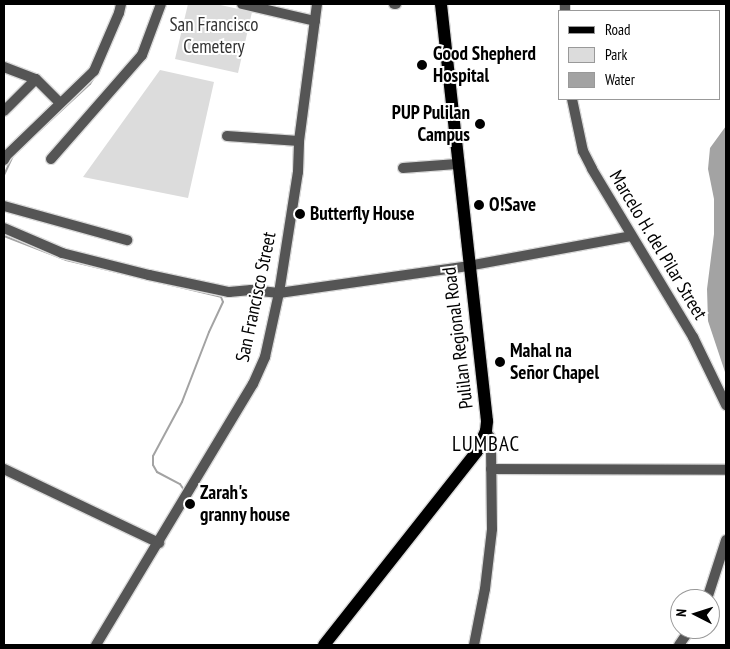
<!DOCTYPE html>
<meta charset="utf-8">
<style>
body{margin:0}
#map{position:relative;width:730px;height:649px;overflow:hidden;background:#fff;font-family:"PT Sans Narrow",sans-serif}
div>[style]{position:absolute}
.green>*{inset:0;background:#dcdcdc}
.water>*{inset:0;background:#a3a3a3}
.stream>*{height:2px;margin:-1px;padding:0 1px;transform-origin:1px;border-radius:1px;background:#a3a3a3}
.roads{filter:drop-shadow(1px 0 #dbdbdb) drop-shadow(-1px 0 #dbdbdb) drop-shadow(0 1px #dbdbdb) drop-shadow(0 -1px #dbdbdb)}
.minor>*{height:10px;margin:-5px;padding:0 5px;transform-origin:5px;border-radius:5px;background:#555}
.major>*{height:12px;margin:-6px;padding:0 6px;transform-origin:6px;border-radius:6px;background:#000}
.dots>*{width:14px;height:14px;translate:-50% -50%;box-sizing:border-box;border:2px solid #fff;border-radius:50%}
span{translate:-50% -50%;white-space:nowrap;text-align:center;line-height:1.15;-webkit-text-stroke:4px #fff;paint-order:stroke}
.park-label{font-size:19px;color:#333}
.poi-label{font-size:19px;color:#000;font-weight:700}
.left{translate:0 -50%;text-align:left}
.right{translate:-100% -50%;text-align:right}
.street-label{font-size:19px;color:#000}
.quarter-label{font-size:21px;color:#000;letter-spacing:1px}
.frame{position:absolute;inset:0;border:5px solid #000;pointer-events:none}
.legend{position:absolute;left:558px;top:10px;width:162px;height:90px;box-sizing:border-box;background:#fff;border:1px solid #999;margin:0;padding:6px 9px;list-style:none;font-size:15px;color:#000}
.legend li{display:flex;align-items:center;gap:10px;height:25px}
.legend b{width:25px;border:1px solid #999}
.north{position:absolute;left:670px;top:589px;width:50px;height:50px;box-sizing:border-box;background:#fff;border:1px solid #999;border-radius:50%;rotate:275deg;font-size:14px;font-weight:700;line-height:20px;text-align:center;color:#000}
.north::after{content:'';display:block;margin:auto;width:18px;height:22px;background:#000;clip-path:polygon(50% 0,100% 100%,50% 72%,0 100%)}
</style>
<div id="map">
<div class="green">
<i style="clip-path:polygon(188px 4px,216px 4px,252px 12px,238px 73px,175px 59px)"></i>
<i style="clip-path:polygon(160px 70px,214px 82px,188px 198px,83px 177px)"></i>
</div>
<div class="water">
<i style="clip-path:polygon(726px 126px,726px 375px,708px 321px,707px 289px,714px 234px,714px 199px,708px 169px,710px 148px)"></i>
</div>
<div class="stream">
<i style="left:37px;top:133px;width:72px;rotate:-42.8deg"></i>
<i style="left:90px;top:84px;width:22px;rotate:-58deg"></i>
<i style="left:4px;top:175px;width:21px;rotate:-65deg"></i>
<i style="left:4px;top:236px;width:66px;rotate:21.2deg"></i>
<i style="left:66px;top:260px;width:159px;rotate:13.4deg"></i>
<i style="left:221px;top:297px;width:5px;rotate:68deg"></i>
<i style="left:223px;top:302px;width:33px;rotate:115deg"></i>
<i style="left:209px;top:332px;width:75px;rotate:111.1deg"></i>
<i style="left:182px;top:402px;width:61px;rotate:118.2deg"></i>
<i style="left:153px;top:456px;width:9px;rotate:90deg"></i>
<i style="left:153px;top:465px;width:8px;rotate:60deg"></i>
<i style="left:157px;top:472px;width:26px;rotate:28deg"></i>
<i style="left:180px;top:484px;width:7px;rotate:56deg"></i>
</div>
<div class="roads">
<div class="minor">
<i style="left:242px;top:4px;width:75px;rotate:13.1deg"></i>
<i style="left:394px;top:4px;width:2px"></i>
<i style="left:565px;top:11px;width:7px;rotate:-90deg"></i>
<i style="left:4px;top:67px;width:34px;rotate:21deg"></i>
<i style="left:36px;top:79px;width:34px;rotate:45deg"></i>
<i style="left:572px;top:99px;width:53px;rotate:78.1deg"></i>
<i style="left:583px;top:151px;width:20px;rotate:63deg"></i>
<i style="left:592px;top:169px;width:196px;rotate:59deg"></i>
<i style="left:693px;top:337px;width:76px;rotate:64.1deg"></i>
<i style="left:4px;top:111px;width:45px;rotate:-45deg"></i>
<i style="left:227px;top:136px;width:72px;rotate:4deg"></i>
<i style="left:51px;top:159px;width:138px;rotate:-48.8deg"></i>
<i style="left:142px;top:55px;width:54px;rotate:-69.6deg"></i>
<i style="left:4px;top:160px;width:4px;rotate:-63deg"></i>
<i style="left:6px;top:156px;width:122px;rotate:-44deg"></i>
<i style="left:94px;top:71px;width:63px;rotate:-66.7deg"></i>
<i style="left:119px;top:13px;width:9px;rotate:-77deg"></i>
<i style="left:403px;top:168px;width:54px;rotate:-4.2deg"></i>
<i style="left:4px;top:206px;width:128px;rotate:15.5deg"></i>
<i style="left:4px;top:228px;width:63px;rotate:23.3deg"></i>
<i style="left:62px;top:253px;width:90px;rotate:14.2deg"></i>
<i style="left:149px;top:275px;width:82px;rotate:12deg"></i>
<i style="left:229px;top:292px;width:22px;rotate:-5deg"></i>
<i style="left:251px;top:290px;width:28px;rotate:6deg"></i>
<i style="left:279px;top:293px;width:191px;rotate:-8.1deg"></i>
<i style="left:468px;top:266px;width:166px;rotate:-10.4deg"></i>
<i style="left:4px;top:469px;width:172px;rotate:25.5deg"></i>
<i style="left:491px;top:469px;width:235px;rotate:0.2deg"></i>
<i style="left:707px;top:599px;width:62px;rotate:-72.1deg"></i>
<i style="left:96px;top:645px;width:305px;rotate:-59deg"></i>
<i style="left:253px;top:384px;width:30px;rotate:-66deg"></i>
<i style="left:265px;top:357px;width:66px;rotate:-77.7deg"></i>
<i style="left:279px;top:293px;width:122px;rotate:-81.1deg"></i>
<i style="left:298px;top:172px;width:31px;rotate:-88deg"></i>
<i style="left:299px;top:141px;width:138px;rotate:-82.5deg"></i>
<i style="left:474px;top:645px;width:57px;rotate:-78.9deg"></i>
<i style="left:485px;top:589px;width:60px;rotate:-83.3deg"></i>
<i style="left:492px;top:529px;width:80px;rotate:-90.7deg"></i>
<i style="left:491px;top:449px;width:12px;rotate:-95deg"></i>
<i style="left:490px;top:437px;width:7px;rotate:-124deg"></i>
<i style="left:679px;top:645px;width:19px;rotate:-55deg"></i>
</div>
<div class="major">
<i style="left:324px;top:645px;width:247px;rotate:-51.7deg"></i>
<i style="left:477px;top:451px;width:22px;rotate:-66deg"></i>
<i style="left:486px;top:431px;width:10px;rotate:-84deg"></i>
<i style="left:487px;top:421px;width:420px;rotate:-96.3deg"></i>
</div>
</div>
<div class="dots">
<i style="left:422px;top:65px;background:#000"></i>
<i style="left:480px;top:124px;background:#000"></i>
<i style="left:479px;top:205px;background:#000"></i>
<i style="left:300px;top:214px;background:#000"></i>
<i style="left:500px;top:362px;background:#000"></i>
<i style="left:190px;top:504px;background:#000"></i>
</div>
<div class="park-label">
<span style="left:214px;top:36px">San Francisco<br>Cemetery</span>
</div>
<div class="poi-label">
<span class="left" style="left:433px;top:65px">Good Shepherd<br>Hospital</span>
<span class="right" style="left:470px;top:124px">PUP Pulilan<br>Campus</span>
<span class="left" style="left:489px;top:205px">O!Save</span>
<span class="left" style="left:310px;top:214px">Butterfly House</span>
<span class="left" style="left:510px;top:362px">Mahal na<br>Señor Chapel</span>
<span class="left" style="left:200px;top:504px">Zarah's<br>granny house</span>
</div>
<div class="street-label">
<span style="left:658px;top:245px;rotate:59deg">Marcelo H. del Pilar Street</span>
<span style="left:256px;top:297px;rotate:-78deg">San Francisco Street</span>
<span style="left:458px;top:338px;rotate:-97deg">Pulilan Regional Road</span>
</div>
<div class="quarter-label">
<span style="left:486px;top:444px">LUMBAC</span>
</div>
<div class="frame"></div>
<ul class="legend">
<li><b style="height:6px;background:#000"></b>Road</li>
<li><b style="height:14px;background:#dcdcdc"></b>Park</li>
<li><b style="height:14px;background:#a3a3a3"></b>Water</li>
</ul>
<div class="north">N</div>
</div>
